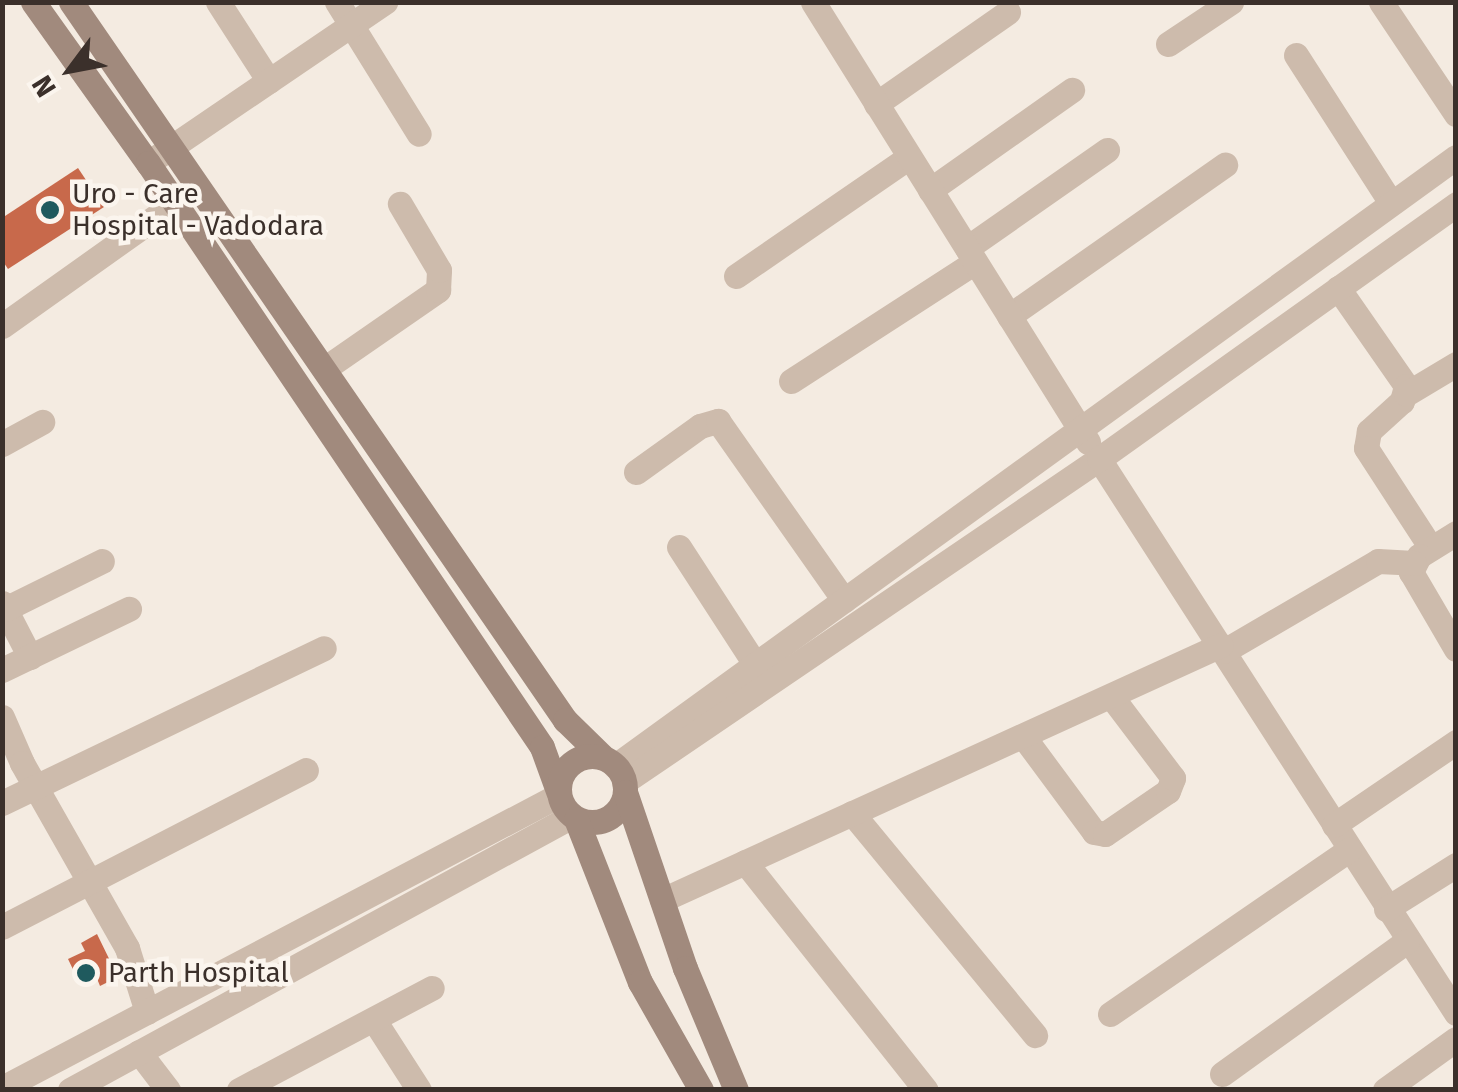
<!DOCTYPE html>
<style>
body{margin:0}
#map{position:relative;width:1458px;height:1092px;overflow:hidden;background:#f4ebe1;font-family:"Fira Sans",sans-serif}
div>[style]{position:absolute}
.building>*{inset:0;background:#c8694b}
.minor>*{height:25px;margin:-12.5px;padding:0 12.5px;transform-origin:12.5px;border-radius:12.5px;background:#cdbbac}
.tertiary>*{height:25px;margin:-12.5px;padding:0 12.5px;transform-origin:12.5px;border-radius:12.5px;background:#cdbbac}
.secondary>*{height:25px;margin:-12.5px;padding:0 12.5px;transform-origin:12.5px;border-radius:12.5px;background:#a18a7d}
.secondary>.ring{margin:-12.5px;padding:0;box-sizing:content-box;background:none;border:25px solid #a18a7d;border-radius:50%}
.dots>*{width:28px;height:28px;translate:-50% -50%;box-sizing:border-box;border:5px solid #fbf5ee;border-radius:50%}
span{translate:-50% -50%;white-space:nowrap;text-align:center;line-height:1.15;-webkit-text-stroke:9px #fbf5ee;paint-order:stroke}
.poi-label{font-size:28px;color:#3b302b}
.left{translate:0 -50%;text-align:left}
.frame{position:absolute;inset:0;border:5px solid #3b302b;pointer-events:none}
.north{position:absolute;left:20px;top:20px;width:100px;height:100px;-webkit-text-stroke:8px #fbf5ee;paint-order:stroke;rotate:238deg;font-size:28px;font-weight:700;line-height:40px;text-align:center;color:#3b302b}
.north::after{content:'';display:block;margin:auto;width:35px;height:45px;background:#3b302b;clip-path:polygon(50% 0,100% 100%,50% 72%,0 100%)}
</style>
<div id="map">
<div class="building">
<i style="clip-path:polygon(78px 168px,104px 207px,8px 269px,2px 260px,2px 218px)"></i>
<i style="clip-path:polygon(97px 934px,118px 977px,100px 986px,96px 976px,80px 984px,68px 959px,85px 951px,81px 943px)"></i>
</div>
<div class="minor">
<i style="left:218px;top:2px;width:94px;rotate:57.2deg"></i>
<i style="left:337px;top:2px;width:155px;rotate:58.2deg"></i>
<i style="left:1381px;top:2px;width:135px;rotate:56.2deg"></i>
<i style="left:1168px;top:44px;width:76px;rotate:-33.7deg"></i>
<i style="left:1296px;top:55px;width:176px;rotate:57.3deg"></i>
<i style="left:876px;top:104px;width:161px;rotate:-34.9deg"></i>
<i style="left:930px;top:190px;width:174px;rotate:-35.2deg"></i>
<i style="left:967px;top:248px;width:171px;rotate:-35deg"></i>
<i style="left:736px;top:276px;width:210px;rotate:-34.5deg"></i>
<i style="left:1338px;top:288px;width:119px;rotate:55.2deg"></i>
<i style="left:1406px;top:386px;width:16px;rotate:105deg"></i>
<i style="left:1402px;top:401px;width:45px;rotate:137.7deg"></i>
<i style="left:1369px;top:431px;width:17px;rotate:100deg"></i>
<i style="left:1366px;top:448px;width:119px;rotate:57deg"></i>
<i style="left:1009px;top:316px;width:264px;rotate:-35deg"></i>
<i style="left:2px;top:326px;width:212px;rotate:-35.4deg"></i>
<i style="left:324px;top:369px;width:139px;rotate:-34.7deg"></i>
<i style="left:438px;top:290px;width:20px;rotate:-87deg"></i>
<i style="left:439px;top:270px;width:77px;rotate:-120.6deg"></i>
<i style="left:791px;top:381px;width:219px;rotate:-32.9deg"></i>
<i style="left:1406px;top:394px;width:58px;rotate:-31deg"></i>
<i style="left:2px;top:444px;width:46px;rotate:-28.8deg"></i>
<i style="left:1099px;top:459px;width:659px;rotate:57.2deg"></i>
<i style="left:636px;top:472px;width:79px;rotate:-35.7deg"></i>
<i style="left:700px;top:426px;width:19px;rotate:-16deg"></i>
<i style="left:718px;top:421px;width:219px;rotate:54.9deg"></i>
<i style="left:1456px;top:533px;width:44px;rotate:148.1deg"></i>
<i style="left:1419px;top:556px;width:18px;rotate:117deg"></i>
<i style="left:1411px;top:572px;width:89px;rotate:59.7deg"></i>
<i style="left:679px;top:547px;width:140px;rotate:57deg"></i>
<i style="left:2px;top:603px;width:61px;rotate:62.6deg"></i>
<i style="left:5px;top:609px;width:108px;rotate:-26.3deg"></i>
<i style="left:1224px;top:651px;width:178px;rotate:-30.3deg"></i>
<i style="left:1378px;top:561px;width:36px;rotate:3deg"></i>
<i style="left:2px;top:670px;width:141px;rotate:-25.7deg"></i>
<i style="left:2px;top:717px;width:50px;rotate:66.5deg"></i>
<i style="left:22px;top:763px;width:213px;rotate:60.4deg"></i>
<i style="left:127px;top:948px;width:67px;rotate:72.6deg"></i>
<i style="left:1023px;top:736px;width:119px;rotate:53.5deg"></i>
<i style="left:1094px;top:832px;width:11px;rotate:10deg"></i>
<i style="left:1105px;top:834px;width:76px;rotate:-34.3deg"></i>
<i style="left:1168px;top:791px;width:14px;rotate:-69deg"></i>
<i style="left:1173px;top:778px;width:103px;rotate:-127.1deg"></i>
<i style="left:2px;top:803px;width:357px;rotate:-25.7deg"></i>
<i style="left:852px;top:813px;width:288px;rotate:50.5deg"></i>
<i style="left:1334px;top:825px;width:148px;rotate:-34.2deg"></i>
<i style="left:745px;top:862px;width:291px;rotate:51.6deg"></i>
<i style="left:662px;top:900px;width:614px;rotate:-24.52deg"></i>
<i style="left:1386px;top:909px;width:83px;rotate:-32.2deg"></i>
<i style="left:2px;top:927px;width:342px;rotate:-27.3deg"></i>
<i style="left:1110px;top:1014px;width:290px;rotate:-34.5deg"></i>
<i style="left:374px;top:1020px;width:83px;rotate:57.3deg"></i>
<i style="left:139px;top:1052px;width:48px;rotate:52.7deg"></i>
<i style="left:1222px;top:1074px;width:228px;rotate:-35.7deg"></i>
<i style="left:239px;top:1090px;width:218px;rotate:-27.9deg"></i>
<i style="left:1385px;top:1090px;width:87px;rotate:-35.7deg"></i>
</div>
<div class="tertiary">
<i style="left:813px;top:2px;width:519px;rotate:57.99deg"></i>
<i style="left:148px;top:163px;width:287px;rotate:-34.2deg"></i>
<i style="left:615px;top:766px;width:1038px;rotate:-35.91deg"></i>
<i style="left:624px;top:782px;width:574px;rotate:-34.22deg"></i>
<i style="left:1099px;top:459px;width:439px;rotate:-35.5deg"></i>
<i style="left:2px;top:1088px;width:629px;rotate:-27.75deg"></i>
<i style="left:70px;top:1090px;width:572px;rotate:-28.63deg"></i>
</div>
<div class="secondary">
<i style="left:33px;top:2px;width:198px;rotate:54.5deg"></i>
<i style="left:148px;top:163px;width:704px;rotate:55.99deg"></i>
<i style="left:542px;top:747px;width:47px;rotate:70deg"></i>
<i style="left:71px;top:2px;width:872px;rotate:55.47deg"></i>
<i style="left:565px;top:720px;width:54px;rotate:44.3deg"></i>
<i class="ring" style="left:559px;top:756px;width:41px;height:41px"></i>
<i style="left:625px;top:792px;width:186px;rotate:71.2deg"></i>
<i style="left:685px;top:968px;width:132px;rotate:67.3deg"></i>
<i style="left:576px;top:819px;width:175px;rotate:68.6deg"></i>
<i style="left:640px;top:982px;width:124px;rotate:60.5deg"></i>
</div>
<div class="dots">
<i style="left:50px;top:210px;background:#1f5a5e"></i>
<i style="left:86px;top:973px;background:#1f5a5e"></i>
</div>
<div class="poi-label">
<span class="left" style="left:72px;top:210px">Uro - Care<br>Hospital - Vadodara</span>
<span class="left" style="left:108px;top:973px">Parth Hospital</span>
</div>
<div class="frame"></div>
<div class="north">N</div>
</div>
